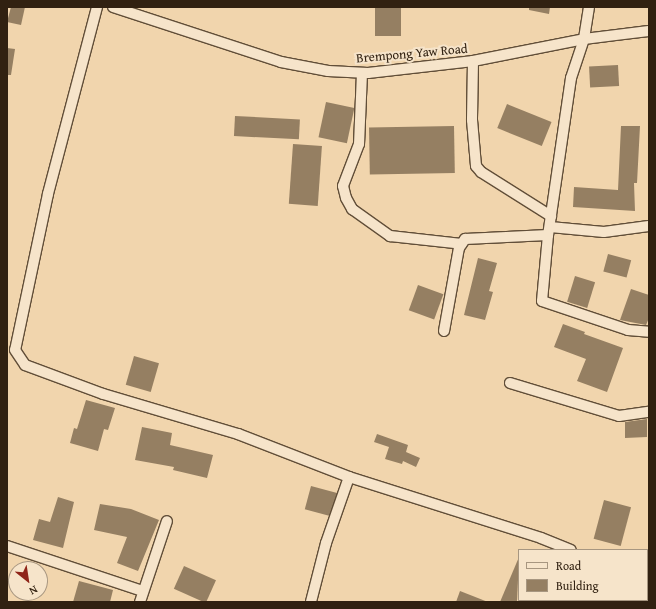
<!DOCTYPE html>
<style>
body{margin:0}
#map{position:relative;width:656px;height:609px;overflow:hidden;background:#f1d5ad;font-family:"Gentium Book Plus",serif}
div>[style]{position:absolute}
.building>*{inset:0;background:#957f62;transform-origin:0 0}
.roads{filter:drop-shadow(1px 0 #614e38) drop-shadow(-1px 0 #614e38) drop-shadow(0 1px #614e38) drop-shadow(0 -1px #614e38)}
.minor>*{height:10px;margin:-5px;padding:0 5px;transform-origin:5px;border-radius:5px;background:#f6e4ca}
span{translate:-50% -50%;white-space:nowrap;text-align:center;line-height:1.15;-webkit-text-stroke:4px #f6e4ca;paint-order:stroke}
.street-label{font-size:13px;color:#312111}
.frame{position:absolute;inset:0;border:8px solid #312111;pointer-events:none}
.legend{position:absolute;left:518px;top:549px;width:130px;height:52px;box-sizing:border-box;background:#f6e4ca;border:1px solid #a79680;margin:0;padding:5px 7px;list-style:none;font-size:12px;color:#312111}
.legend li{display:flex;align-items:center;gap:8px;height:20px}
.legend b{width:20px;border:1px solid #a79680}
.north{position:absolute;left:8px;top:561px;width:40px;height:40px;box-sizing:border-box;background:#f6e4ca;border:1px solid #a79680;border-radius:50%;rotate:150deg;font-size:11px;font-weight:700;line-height:16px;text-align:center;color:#312111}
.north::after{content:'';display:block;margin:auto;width:14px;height:18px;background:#8f2418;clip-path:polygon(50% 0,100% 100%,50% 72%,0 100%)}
</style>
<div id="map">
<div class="building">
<i style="clip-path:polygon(11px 7px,25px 7px,21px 25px,7px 22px)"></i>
<i style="left:375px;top:7px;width:26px;height:29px"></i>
<i style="clip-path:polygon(529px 7px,550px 7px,549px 14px,529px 10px)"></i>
<i style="clip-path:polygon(7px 48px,15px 49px,11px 75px,7px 75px)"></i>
<i style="left:618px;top:65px;width:21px;height:29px;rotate:87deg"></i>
<i style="left:326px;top:102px;width:29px;height:36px;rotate:12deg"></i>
<i style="left:507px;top:104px;width:48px;height:26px;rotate:22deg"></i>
<i style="left:235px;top:116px;width:65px;height:20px;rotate:3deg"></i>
<i style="left:454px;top:126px;width:47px;height:85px;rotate:89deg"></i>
<i style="clip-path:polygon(621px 126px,640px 126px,637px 183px,634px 183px,635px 211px,573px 207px,574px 187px,618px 190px)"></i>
<i style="left:293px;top:144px;width:29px;height:60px;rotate:4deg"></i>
<i style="left:608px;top:254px;width:24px;height:18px;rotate:15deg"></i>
<i style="clip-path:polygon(478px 258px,497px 263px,489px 291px,493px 292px,485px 320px,464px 315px)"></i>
<i style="left:575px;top:276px;width:21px;height:27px;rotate:17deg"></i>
<i style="left:418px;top:285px;width:27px;height:27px;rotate:20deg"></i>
<i style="clip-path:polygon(631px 289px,649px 295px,649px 318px,646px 325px,620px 320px)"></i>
<i style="clip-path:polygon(563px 324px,585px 332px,584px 334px,623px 348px,607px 392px,577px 381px,586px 359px,554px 347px)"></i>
<i style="left:134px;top:356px;width:26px;height:30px;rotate:16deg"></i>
<i style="clip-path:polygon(86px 400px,115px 408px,108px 430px,104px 429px,98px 451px,70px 443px,74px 428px,77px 429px)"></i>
<i style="clip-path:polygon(647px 419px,647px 437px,625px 438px,625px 422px)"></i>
<i style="clip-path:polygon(142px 427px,172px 433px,170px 445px,213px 455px,207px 478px,173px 470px,174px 467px,135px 460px)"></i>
<i style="clip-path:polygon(377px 434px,408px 445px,406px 452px,420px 458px,416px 467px,403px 461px,402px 464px,385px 459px,389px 447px,374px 442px)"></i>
<i style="left:311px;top:486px;width:27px;height:24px;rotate:15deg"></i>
<i style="clip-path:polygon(58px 497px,74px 502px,63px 548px,33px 540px,39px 519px,50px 522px)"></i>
<i style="left:604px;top:500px;width:28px;height:40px;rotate:15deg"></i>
<i style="clip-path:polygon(100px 504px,131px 509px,159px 520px,138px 571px,117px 563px,127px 537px,94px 530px)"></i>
<i style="clip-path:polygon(519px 557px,517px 602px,500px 602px)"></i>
<i style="left:184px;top:566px;width:35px;height:25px;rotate:24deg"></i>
<i style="clip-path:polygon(79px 581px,113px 590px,110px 602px,73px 602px)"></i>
<i style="clip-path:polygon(460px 591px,488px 602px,456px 602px)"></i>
</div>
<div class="roads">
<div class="minor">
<i style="left:97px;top:7px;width:193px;rotate:104.7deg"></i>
<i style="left:48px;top:194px;width:159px;rotate:101.9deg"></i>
<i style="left:15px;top:350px;width:18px;rotate:56deg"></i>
<i style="left:25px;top:365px;width:83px;rotate:20.4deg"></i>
<i style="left:103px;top:394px;width:141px;rotate:16.5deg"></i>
<i style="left:238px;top:434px;width:119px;rotate:21.2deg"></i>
<i style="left:349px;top:477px;width:70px;rotate:109.2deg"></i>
<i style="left:326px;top:543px;width:61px;rotate:104.3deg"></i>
<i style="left:113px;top:7px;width:177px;rotate:18.1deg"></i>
<i style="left:281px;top:62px;width:48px;rotate:10.8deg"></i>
<i style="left:328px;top:71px;width:40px;rotate:2.9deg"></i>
<i style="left:368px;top:73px;width:106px;rotate:-6.5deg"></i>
<i style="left:473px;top:61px;width:113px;rotate:-11.2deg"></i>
<i style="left:584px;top:39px;width:65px;rotate:-7deg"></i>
<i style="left:589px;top:7px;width:32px;rotate:99deg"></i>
<i style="left:584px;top:39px;width:41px;rotate:108.4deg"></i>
<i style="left:571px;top:78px;width:159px;rotate:98.3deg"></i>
<i style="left:548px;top:235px;width:66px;rotate:95.2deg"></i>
<i style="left:542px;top:301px;width:91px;rotate:18.6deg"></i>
<i style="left:628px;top:330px;width:21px;rotate:5deg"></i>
<i style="left:473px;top:61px;width:59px;rotate:91deg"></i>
<i style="left:472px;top:120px;width:46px;rotate:85deg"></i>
<i style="left:476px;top:166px;width:8px;rotate:50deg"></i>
<i style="left:481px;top:172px;width:83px;rotate:32.2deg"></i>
<i style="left:362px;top:73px;width:71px;rotate:92.4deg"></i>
<i style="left:359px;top:144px;width:45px;rotate:110.9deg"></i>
<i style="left:343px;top:186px;width:12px;rotate:76deg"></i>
<i style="left:346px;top:198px;width:13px;rotate:61deg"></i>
<i style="left:352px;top:209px;width:47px;rotate:35.4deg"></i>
<i style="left:390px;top:236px;width:72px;rotate:6.3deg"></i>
<i style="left:550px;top:227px;width:54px;rotate:5.3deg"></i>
<i style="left:604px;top:232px;width:45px;rotate:-7.6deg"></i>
<i style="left:444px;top:331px;width:84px;rotate:-79.8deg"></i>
<i style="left:459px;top:248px;width:11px;rotate:-56deg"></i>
<i style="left:465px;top:239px;width:83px;rotate:-2.8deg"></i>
<i style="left:510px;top:383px;width:114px;rotate:16.8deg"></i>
<i style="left:619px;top:416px;width:30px;rotate:-8deg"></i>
<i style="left:349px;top:477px;width:201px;rotate:17.6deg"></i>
<i style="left:541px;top:538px;width:32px;rotate:22deg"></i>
<i style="left:7px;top:546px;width:142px;rotate:18.4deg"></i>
<i style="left:647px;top:567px;width:3px;rotate:-45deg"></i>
<i style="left:627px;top:600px;width:2px;rotate:63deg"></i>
<i style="left:140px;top:602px;width:85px;rotate:-71.6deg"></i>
<i style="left:586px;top:602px;width:2px;rotate:-63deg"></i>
</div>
</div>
<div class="street-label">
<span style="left:412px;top:54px;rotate:-5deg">Brempong Yaw Road</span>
</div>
<div class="frame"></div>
<ul class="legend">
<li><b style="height:5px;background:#f6e4ca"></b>Road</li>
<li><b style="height:11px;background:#957f62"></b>Building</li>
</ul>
<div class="north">N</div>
</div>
